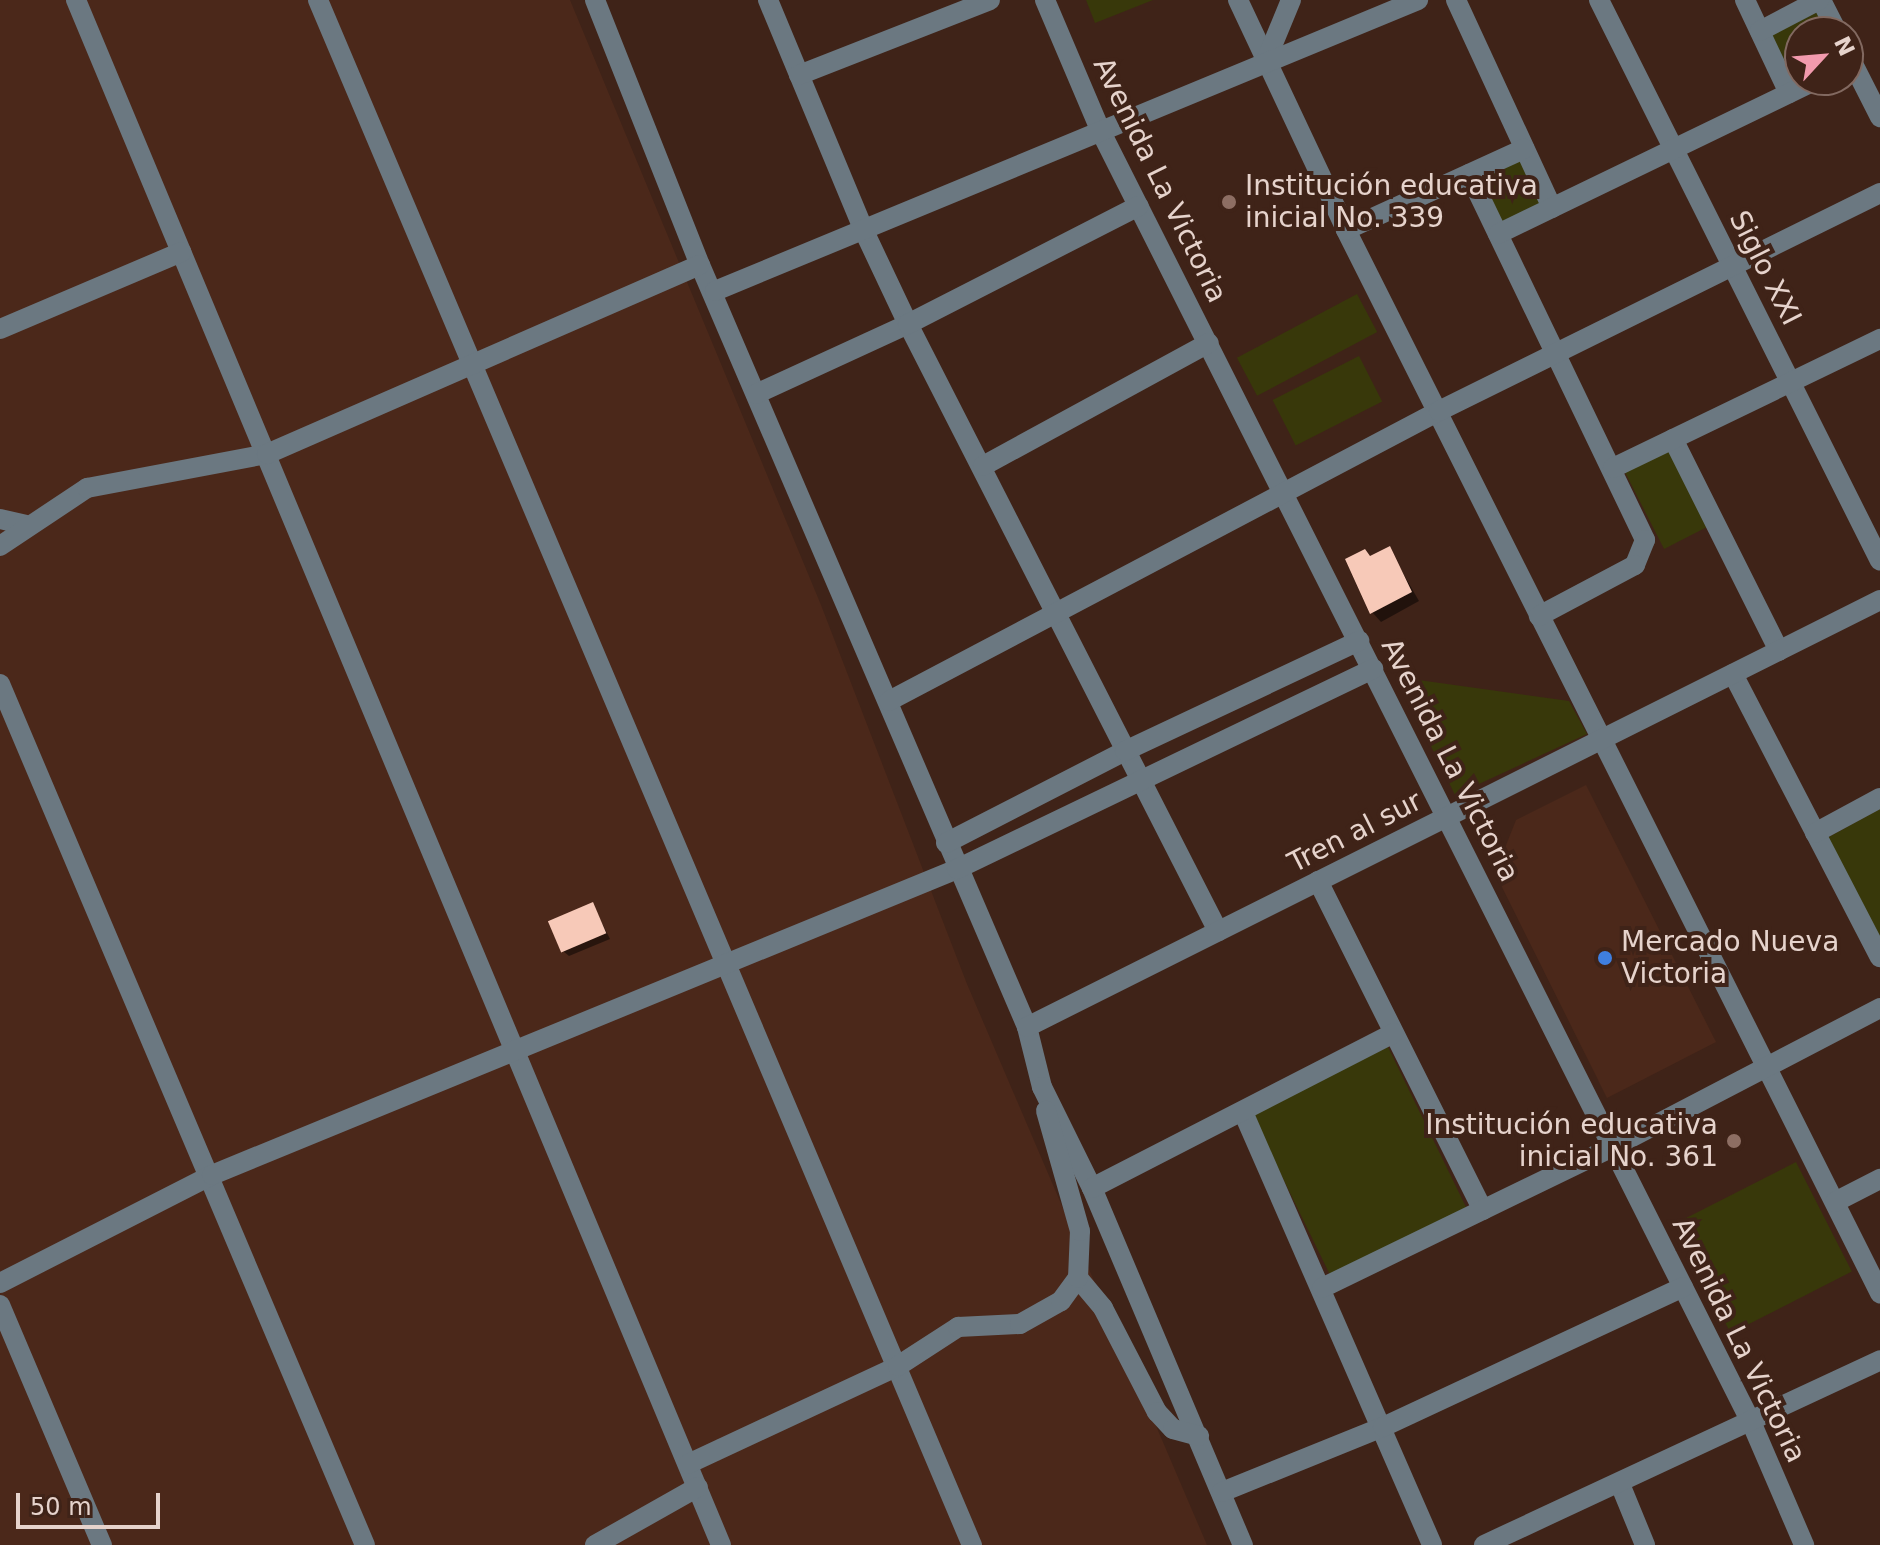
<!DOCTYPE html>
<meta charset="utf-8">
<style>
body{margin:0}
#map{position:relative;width:1880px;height:1545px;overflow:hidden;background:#3f2318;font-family:"DejaVu Sans",sans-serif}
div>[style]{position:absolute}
.built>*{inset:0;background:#4b281a}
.green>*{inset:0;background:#38380a;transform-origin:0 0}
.shadow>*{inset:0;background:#0007}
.building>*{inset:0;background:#f7c9b8;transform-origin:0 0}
.minor>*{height:20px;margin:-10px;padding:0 10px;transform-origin:10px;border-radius:10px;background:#6b7881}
.dots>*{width:22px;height:22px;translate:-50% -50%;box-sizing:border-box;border:4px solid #3f2318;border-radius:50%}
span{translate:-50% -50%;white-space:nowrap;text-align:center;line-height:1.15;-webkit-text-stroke:8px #3f2318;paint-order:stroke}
.street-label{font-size:28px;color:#e6d3cc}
.poi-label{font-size:28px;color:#e6d3cc}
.left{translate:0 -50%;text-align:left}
.right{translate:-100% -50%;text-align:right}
.north{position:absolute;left:1784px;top:16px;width:80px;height:80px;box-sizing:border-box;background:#3f2318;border:2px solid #826960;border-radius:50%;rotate:64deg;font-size:22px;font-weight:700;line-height:32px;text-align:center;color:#e6d3cc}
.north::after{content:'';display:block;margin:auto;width:28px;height:36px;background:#f29aad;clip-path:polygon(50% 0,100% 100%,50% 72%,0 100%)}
.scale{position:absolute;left:16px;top:1493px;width:144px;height:36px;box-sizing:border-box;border:4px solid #e6d3cc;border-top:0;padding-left:10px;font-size:24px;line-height:28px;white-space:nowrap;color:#e6d3cc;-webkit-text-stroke:6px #3f2318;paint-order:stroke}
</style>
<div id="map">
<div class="built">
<i style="clip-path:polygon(0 0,570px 0,821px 605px,967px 984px,1207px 1545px,0 1545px)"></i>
<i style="clip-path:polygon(1586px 785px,1716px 1042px,1607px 1098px,1495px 873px,1516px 820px)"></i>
</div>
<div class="green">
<i style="clip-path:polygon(1086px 0,1153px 0,1095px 23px)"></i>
<i style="clip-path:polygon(1817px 12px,1827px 32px,1800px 32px,1800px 80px,1794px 84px,1771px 35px)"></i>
<i style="left:1521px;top:158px;width:53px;height:49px;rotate:63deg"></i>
<i style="left:1357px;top:294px;width:43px;height:136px;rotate:62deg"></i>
<i style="left:1359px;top:356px;width:51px;height:97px;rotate:63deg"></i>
<i style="left:1670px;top:446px;width:89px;height:52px;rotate:63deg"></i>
<i style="clip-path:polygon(1397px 677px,1569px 701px,1587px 734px,1455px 795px)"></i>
<i style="clip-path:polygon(1880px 809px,1880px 941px,1827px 838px)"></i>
<i style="left:1388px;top:1047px;width:179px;height:152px;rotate:64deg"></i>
<i style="left:1796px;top:1162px;width:123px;height:136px;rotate:63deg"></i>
</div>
<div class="shadow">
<i style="clip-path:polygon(1389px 549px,1419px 601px,1381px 622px,1372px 612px,1371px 558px)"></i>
<i style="clip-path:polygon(593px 905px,610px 939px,569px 956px,563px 951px)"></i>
</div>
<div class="building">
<i style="clip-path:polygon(1390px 546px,1412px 592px,1370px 614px,1345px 559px,1365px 549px,1370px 556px)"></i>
<i style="left:593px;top:902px;width:34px;height:49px;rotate:67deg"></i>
</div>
<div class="minor">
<i style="left:76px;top:0;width:1674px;rotate:67.34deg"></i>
<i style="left:318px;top:0;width:1678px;rotate:67.06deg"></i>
<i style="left:595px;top:0;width:285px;rotate:68.4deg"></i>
<i style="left:700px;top:265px;width:829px;rotate:66.77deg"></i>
<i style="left:1027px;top:1027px;width:62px;rotate:76deg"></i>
<i style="left:1042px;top:1087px;width:113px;rotate:63.7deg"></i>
<i style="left:1092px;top:1188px;width:388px;rotate:67.1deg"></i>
<i style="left:768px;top:0;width:250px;rotate:67.4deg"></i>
<i style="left:864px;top:231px;width:103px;rotate:64.7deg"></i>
<i style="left:908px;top:324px;width:682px;rotate:62.95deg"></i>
<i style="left:1045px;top:0;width:146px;rotate:67deg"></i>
<i style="left:1102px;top:134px;width:1445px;rotate:63.26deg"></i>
<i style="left:1752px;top:1424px;width:132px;rotate:66.7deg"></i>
<i style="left:1238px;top:0;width:254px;rotate:64.8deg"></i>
<i style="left:1346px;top:230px;width:1190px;rotate:63.33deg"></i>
<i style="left:1456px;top:0;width:229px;rotate:65.2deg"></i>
<i style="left:1599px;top:0;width:627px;rotate:63.39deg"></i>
<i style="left:1745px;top:0;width:103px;rotate:64.7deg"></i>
<i style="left:1821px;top:0;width:36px;rotate:63deg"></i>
<i style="left:1760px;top:31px;width:67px;rotate:-27.7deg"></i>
<i style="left:1848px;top:54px;width:71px;rotate:63.1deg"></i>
<i style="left:1265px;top:63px;width:68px;rotate:-67.6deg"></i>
<i style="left:799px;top:75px;width:205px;rotate:-21.4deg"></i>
<i style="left:1469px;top:174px;width:406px;rotate:64.3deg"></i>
<i style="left:1645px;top:540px;width:27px;rotate:112deg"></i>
<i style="left:1635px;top:565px;width:109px;rotate:152deg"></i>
<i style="left:1346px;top:230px;width:196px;rotate:-24.5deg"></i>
<i style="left:1498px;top:234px;width:353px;rotate:-25.8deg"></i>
<i style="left:715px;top:291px;width:761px;rotate:-22.49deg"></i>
<i style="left:0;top:329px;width:197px;rotate:-23deg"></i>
<i style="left:756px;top:394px;width:167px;rotate:-24.7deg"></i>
<i style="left:908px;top:324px;width:259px;rotate:-27.1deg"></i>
<i style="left:1673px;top:439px;width:237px;rotate:63.4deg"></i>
<i style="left:983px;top:466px;width:257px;rotate:-28.6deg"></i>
<i style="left:1613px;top:468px;width:297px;rotate:-25.8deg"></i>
<i style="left:0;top:519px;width:26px;rotate:13deg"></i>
<i style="left:0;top:546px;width:105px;rotate:-33.7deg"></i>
<i style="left:87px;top:488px;width:183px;rotate:-10.7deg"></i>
<i style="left:267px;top:454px;width:472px;rotate:-23.6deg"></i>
<i style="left:1733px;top:674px;width:319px;rotate:62.6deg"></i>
<i style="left:0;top:684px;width:935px;rotate:67.03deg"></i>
<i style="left:889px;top:701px;width:622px;rotate:-27.8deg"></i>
<i style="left:1439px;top:411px;width:492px;rotate:-26.3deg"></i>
<i style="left:1815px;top:833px;width:74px;rotate:-28.3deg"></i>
<i style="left:946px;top:843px;width:201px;rotate:-27.2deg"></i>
<i style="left:1125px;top:751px;width:259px;rotate:-25.2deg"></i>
<i style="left:1318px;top:881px;width:368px;rotate:63.4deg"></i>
<i style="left:1027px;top:1027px;width:954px;rotate:-26.59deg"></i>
<i style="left:1243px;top:1112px;width:472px;rotate:66.4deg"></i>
<i style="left:1092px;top:1188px;width:339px;rotate:-27.2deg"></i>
<i style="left:1835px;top:1202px;width:51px;rotate:-27.1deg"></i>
<i style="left:1078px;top:1278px;width:39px;rotate:50deg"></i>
<i style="left:1103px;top:1308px;width:117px;rotate:62.6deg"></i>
<i style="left:1157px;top:1412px;width:23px;rotate:47deg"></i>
<i style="left:1173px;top:1429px;width:27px;rotate:15deg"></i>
<i style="left:0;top:1283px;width:238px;rotate:-27deg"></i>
<i style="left:212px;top:1175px;width:805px;rotate:-22.33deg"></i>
<i style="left:957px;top:869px;width:462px;rotate:-25.7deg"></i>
<i style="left:1322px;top:1288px;width:323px;rotate:-25.9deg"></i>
<i style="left:1613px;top:1147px;width:301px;rotate:-27.5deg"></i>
<i style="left:0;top:1305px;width:261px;rotate:67deg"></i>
<i style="left:688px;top:1464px;width:232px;rotate:-25deg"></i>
<i style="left:898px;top:1366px;width:72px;rotate:-33deg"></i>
<i style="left:958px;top:1327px;width:62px;rotate:-2.8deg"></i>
<i style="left:1020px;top:1324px;width:47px;rotate:-29.3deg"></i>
<i style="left:1061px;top:1301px;width:29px;rotate:-54deg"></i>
<i style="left:1078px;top:1278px;width:47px;rotate:-87.6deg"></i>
<i style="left:1080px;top:1231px;width:125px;rotate:-105.8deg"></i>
<i style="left:1620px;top:1484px;width:66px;rotate:67.7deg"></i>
<i style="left:1222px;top:1492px;width:174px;rotate:-22deg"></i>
<i style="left:1383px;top:1427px;width:331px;rotate:-25deg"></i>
<i style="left:595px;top:1545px;width:118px;rotate:-29.4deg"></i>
<i style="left:1484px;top:1545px;width:437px;rotate:-25deg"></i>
</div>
<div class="dots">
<i style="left:1229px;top:202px;background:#8d6e63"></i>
<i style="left:1605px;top:958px;background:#3f7fe0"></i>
<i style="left:1734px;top:1141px;background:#8d6e63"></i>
</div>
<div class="street-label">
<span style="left:1160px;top:180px;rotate:64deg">Avenida La Victoria</span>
<span style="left:1765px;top:268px;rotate:63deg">Siglo XXI</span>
<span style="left:1450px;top:760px;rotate:63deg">Avenida La Victoria</span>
<span style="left:1355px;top:832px;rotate:-27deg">Tren al sur</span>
<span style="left:1739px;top:1340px;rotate:64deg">Avenida La Victoria</span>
</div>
<div class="poi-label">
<span class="left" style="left:1245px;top:202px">Institución educativa<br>inicial No. 339</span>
<span class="left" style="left:1621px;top:958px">Mercado Nueva<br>Victoria</span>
<span class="right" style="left:1718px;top:1141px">Institución educativa<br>inicial No. 361</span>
</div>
<div class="north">N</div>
<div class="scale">50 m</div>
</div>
